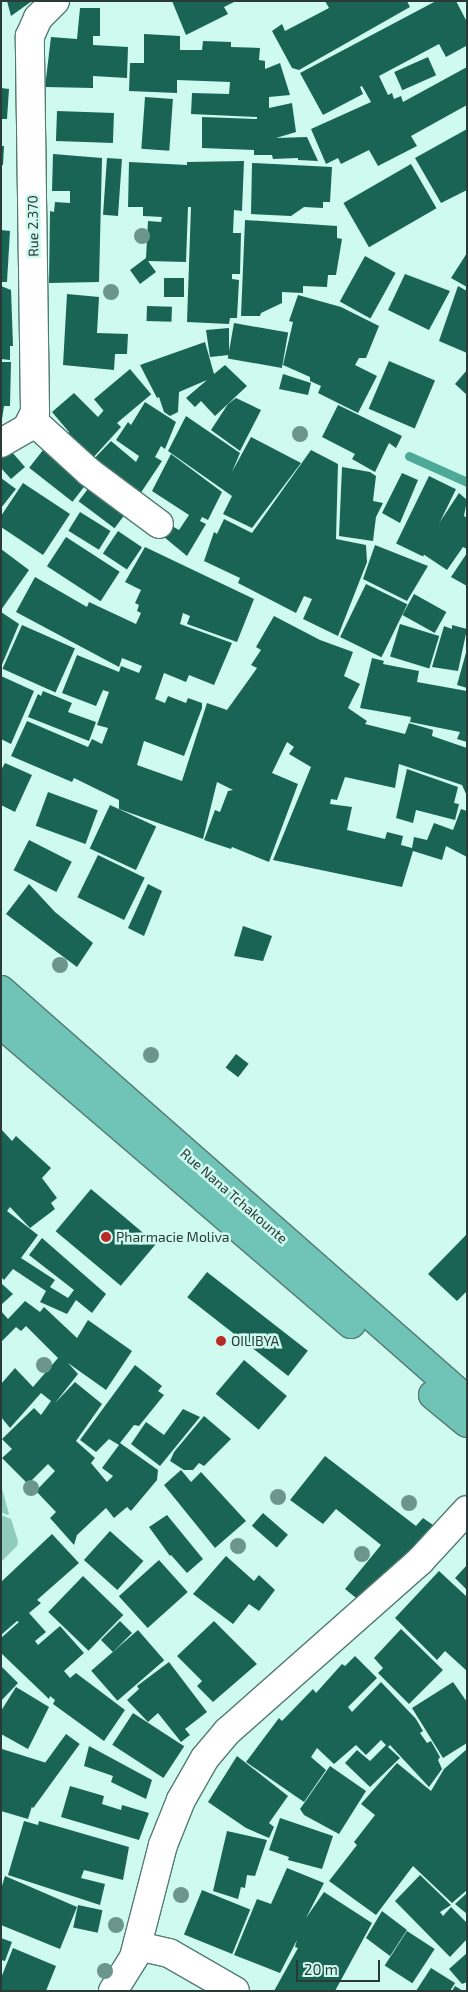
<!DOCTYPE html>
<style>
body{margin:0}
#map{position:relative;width:468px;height:1992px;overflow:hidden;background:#cffaef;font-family:"Exo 2",sans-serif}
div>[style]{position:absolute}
.green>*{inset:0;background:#91cbbc}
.stream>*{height:9px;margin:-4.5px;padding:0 4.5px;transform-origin:4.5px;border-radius:4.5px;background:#4eaa96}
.building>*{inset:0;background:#1a6456;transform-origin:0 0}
.roads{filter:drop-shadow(1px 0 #547b71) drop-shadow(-1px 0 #547b71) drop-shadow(0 1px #547b71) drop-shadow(0 -1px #547b71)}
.minor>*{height:28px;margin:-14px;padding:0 14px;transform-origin:14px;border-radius:14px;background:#fff}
.major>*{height:28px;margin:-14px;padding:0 14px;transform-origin:14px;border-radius:14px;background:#70c4b7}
.trees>*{width:16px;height:16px;margin:-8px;border-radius:50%;background:#6c968d}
.dots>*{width:14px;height:14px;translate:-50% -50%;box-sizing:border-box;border:2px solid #cffaef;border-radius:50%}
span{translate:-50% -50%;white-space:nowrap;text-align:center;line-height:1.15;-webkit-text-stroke:5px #cffaef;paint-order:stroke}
.street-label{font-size:14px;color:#2a3b37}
.poi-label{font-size:14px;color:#2a3b37}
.left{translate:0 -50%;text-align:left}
.frame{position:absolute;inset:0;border:2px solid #2a3b37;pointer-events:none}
.scale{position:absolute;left:296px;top:1960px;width:84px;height:22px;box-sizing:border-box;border:2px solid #2a3b37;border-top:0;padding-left:6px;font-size:15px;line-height:18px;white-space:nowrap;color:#2a3b37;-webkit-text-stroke:4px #cffaef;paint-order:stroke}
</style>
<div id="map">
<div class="green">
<i style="clip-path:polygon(1px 1485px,9px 1514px,7px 1515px,1px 1512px)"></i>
<i style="clip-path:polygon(1px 1515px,11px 1519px,18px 1541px,17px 1546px,1px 1562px)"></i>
</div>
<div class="stream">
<i style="left:409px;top:456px;width:64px;rotate:24.1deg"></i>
</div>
<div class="building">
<i style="clip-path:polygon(7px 1px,32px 1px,11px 16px)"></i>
<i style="clip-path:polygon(172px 1px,236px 1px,224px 7px,228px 14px,186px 35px)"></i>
<i style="clip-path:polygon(325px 1px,407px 1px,410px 7px,299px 70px,292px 68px,272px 31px,282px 24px,285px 31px,329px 8px)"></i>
<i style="clip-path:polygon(436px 1px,456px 1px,467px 22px,466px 46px,446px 57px,439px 44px,379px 76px,388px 95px,392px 93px,394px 99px,401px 96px,403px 102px,467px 67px,467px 105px,411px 136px,417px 146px,378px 166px,369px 150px,341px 164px,338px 158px,326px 164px,311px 129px,371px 102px,362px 86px,360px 87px,363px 94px,323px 115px,300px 73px)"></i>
<i style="clip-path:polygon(80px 8px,100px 8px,100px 36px,93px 36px,93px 45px,128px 47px,127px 78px,93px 76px,93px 88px,45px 87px,51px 37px,77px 39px)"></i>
<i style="clip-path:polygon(144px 34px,180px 36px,180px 50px,202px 50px,203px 41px,231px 42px,231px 47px,260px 48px,259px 60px,265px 61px,265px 69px,280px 63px,290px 95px,269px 97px,269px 108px,292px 103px,296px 132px,276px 138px,307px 137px,318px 161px,298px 160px,298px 158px,273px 159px,272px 155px,254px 155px,254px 150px,202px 148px,202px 117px,257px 119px,257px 117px,191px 114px,192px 93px,229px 94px,230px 82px,177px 80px,177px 93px,129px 91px,130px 63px,144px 63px)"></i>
<i style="left:428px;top:57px;width:20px;height:37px;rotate:66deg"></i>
<i style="clip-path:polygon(1px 88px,9px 89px,7px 119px,1px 119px)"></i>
<i style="left:145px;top:97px;width:28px;height:52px;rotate:4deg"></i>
<i style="left:57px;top:111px;width:57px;height:30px;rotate:2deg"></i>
<i style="clip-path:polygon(467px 129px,467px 190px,441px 203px,415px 158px)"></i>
<i style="clip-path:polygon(1px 146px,4px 146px,3px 165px,1px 165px)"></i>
<i style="clip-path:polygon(53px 154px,102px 158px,99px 282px,49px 283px,50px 211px,54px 212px,55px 202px,70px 203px,70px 191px,52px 191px)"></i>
<i style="left:107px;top:158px;width:15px;height:57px;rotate:4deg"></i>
<i style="clip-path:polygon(244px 161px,242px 211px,234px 210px,233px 233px,241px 233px,240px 274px,232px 274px,232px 279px,239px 280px,237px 318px,230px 318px,229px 324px,187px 322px,191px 207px,188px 207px,186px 262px,148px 261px,156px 272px,140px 284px,130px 270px,146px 258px,148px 221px,161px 222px,162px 217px,143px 216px,143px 207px,128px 207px,129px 162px,187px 165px,187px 162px)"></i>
<i style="clip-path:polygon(252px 163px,332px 167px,330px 202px,323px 202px,323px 208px,304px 207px,291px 216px,251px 214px)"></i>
<i style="left:411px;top:164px;width:51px;height:78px;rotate:60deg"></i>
<i style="clip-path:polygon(245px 220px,337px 226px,337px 238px,342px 239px,336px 275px,328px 275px,327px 287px,303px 286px,303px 293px,282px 292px,282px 303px,261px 313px,260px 316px,241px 316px)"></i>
<i style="clip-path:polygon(1px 230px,10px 231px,7px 282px,1px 282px)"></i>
<i style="clip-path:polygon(467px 253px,467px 287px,451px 278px)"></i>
<i style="left:365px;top:256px;width:35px;height:52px;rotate:29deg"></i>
<i style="clip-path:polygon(405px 274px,450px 291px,429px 330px,388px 310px)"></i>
<i style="left:164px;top:278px;width:20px;height:19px"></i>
<i style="clip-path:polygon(1px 286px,11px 290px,13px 346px,10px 346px,10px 360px,1px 359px)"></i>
<i style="clip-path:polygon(458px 286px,467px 291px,467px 353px,439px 341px)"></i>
<i style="clip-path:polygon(67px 294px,99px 297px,97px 333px,128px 334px,127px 354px,115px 354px,114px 370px,63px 365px)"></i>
<i style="clip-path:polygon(298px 295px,341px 307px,379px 326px,366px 358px,359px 358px,355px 365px,377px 376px,358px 413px,318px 393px,321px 386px,310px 381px,310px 377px,283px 365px,293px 322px,289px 321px)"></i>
<i style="left:147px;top:306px;width:25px;height:15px;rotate:2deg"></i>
<i style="left:234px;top:323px;width:55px;height:36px;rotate:10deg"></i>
<i style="clip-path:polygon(229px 328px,229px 355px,210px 357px,206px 330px)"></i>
<i style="clip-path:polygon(205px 342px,214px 374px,225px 365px,247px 386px,215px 416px,201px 401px,195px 407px,186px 398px,207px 380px,179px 392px,178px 412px,170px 416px,164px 412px,159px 397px,157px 398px,140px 365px)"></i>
<i style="left:389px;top:361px;width:50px;height:52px;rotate:23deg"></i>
<i style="clip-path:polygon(1px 362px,11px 362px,10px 406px,4px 406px,1px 426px)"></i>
<i style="left:130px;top:369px;width:33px;height:47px;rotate:50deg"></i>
<i style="clip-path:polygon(467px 370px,467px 395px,455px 384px)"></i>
<i style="clip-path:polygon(283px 374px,311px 383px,308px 395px,279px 389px)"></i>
<i style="clip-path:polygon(74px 393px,98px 417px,104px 410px,121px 427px,91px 460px,64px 440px,69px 432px,52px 412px)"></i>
<i style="clip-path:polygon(236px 398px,261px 410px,240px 451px,211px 430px,228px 404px)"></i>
<i style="clip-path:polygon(145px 402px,176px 422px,165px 449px,161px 446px,155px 457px,162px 461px,136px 500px,91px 462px,111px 441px,136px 462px,139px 456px,116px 440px,128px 422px,131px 425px)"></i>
<i style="clip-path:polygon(338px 405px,402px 436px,396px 448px,389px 443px,375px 472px,352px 459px,355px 454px,322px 437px)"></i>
<i style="clip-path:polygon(186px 416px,240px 453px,232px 472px,251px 437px,301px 463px,252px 528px,223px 514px,232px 496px,168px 451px)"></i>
<i style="left:47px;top:445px;width:55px;height:29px;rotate:38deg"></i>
<i style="clip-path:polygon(311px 450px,338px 464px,336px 539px,366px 545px,367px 562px,338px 636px,303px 619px,312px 599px,304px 596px,296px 613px,238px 583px,240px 578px,204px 561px,214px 532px,217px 534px,224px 519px,252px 533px)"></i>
<i style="clip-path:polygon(11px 451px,25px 467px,11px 479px,1px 468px,1px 459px)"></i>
<i style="clip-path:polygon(171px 454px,222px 492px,208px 520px,202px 517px,200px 521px,206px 524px,187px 556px,164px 537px,172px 526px,179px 530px,189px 515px,152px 491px)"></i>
<i style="clip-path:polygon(342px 467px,370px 472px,376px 476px,373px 501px,383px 503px,376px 517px,373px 541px,339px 536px)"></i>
<i style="clip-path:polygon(402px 473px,418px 480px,400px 523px,382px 513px)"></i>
<i style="left:429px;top:476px;width:30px;height:75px;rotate:26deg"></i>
<i style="clip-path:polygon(1px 478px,16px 489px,1px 508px)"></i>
<i style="left:93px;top:482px;width:45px;height:24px;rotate:37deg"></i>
<i style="clip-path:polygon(23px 483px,70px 514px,43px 555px,1px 527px,1px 516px)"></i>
<i style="clip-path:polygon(459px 493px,467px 500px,464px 516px,467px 518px,467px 549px,463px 547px,447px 570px,420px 552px)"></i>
<i style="left:80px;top:512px;width:36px;height:22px;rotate:32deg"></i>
<i style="left:118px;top:531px;width:29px;height:27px;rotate:34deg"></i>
<i style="left:66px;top:537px;width:64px;height:35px;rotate:33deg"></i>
<i style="clip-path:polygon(375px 545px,428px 566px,407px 601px,363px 579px)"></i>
<i style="clip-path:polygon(145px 547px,254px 599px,237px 642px,187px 624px,190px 616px,183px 613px,180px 624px,232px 643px,214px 685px,189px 675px,186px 682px,164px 673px,155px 699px,165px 703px,168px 696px,186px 703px,188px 698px,202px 703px,202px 708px,184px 756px,144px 741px,137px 765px,182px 781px,207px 703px,227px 710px,257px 668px,251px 665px,261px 650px,256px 647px,274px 616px,320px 640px,353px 652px,344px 676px,360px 684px,348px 708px,367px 721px,365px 724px,405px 734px,409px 723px,433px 730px,432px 736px,467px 748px,467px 796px,462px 785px,399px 764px,395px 788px,345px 777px,337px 800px,331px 799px,330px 804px,352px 807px,347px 830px,385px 839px,387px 832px,403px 836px,401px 845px,412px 848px,414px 837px,427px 840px,434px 823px,453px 830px,461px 809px,467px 811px,467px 857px,446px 846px,442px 860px,413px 851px,402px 887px,273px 860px,311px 767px,289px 754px,294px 747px,287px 742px,272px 773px,298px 784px,269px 862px,232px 847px,231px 849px,204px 840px,215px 810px,220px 812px,228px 791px,233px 790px,217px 782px,203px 839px,119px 809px,119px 800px,74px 778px,72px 782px,11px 756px,27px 721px,88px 747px,92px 739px,102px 744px,108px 728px,97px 725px,109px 692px,103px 690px,96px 706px,62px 693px,77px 655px,119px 672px,121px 666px,139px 673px,142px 666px,122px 658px,119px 667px,16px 612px,35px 577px,87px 607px,89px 602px,136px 624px,141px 613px,137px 611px,139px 605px,135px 603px,141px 590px,125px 582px)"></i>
<i style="clip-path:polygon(1px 549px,29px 570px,1px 610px)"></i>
<i style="clip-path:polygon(467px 553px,467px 586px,451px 577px)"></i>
<i style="left:366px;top:584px;width:46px;height:59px;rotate:26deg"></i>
<i style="left:414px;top:594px;width:37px;height:24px;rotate:29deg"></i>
<i style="clip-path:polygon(1px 612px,19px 624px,1px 667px)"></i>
<i style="left:400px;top:624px;width:41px;height:34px;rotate:17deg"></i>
<i style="left:22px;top:625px;width:58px;height:48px;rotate:24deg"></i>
<i style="clip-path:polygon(452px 625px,467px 629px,458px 671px,432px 667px,444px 626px,452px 629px)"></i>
<i style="clip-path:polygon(467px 649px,467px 688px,457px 685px)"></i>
<i style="clip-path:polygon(372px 658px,384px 661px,383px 664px,419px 671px,417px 682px,467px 691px,467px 742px,457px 739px,460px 732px,410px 722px,411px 717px,360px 708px)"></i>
<i style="clip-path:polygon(1px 676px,34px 691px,11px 744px,1px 739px)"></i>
<i style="clip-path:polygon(43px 691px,72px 703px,68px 712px,96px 722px,89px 741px,28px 717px,38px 694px,41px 696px)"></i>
<i style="clip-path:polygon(5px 763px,32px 775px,15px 812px,1px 805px,1px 770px)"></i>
<i style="clip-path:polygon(407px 769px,458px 787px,454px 803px,459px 804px,455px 820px,416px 810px,413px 823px,396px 818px)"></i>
<i style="left:48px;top:792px;width:53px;height:36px;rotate:20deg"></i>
<i style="left:110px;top:805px;width:51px;height:48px;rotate:25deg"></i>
<i style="left:29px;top:840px;width:48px;height:34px;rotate:27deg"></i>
<i style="left:98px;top:855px;width:52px;height:47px;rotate:26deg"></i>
<i style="clip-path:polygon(29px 884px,55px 912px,93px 943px,77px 967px,6px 914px)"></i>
<i style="clip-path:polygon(148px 884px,162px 891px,144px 936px,128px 928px)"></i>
<i style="clip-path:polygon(243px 926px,272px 936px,263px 961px,234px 956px)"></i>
<i style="left:236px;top:1054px;width:16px;height:17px;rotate:38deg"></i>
<i style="clip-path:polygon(1px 1129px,12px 1141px,16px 1136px,51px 1168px,42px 1178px,57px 1198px,51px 1203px,55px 1209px,30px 1228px,10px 1207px,7px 1211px,38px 1235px,21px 1258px,55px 1280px,50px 1287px,68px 1298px,74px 1290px,29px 1255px,42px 1238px,106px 1294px,92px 1313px,76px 1300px,67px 1314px,40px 1302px,46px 1291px,13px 1269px,4px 1280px,1px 1277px)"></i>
<i style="left:91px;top:1189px;width:85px;height:55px;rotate:40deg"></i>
<i style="clip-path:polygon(467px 1234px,467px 1291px,457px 1301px,428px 1274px)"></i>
<i style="left:207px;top:1272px;width:128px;height:32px;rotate:38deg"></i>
<i style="clip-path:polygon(1px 1283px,13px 1294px,1px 1305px)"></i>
<i style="clip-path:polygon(25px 1301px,40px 1312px,44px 1307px,77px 1338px,88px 1320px,132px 1351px,106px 1390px,68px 1363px,78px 1374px,55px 1403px,75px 1382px,102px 1404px,76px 1441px,95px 1458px,91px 1463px,107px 1482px,113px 1476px,102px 1468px,119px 1445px,109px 1439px,96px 1452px,80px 1440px,135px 1365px,162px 1386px,158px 1391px,164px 1395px,139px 1426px,134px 1425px,120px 1443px,158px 1470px,157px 1480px,131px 1511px,127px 1507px,114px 1518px,106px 1508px,77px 1535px,74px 1545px,50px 1518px,56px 1512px,36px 1491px,55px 1471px,48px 1464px,28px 1484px,2px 1458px,12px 1449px,2px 1439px,34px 1408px,41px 1415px,51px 1401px,41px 1393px,10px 1428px,1px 1417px,1px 1384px,15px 1368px,33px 1387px,58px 1358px,26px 1326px,21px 1331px,16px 1327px,1px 1342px,1px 1311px,8px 1319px)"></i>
<i style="left:244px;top:1360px;width:56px;height:44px;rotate:40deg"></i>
<i style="clip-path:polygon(183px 1409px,200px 1417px,160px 1466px,131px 1444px,146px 1422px,164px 1435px)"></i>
<i style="clip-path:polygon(204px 1416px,231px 1439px,204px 1466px,199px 1463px,193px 1470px,184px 1470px,170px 1461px,174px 1452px)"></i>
<i style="clip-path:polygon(325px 1456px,416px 1526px,423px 1518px,433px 1525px,366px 1606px,345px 1589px,381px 1545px,336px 1509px,323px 1524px,290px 1500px)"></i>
<i style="clip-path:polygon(181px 1470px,191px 1482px,201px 1472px,246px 1521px,215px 1548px,164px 1485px)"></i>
<i style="left:263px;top:1513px;width:33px;height:17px;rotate:41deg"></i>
<i style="clip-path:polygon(167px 1515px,203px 1559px,187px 1573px,171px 1555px,170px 1556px,149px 1527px)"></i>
<i style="left:110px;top:1531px;width:45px;height:39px;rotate:42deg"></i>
<i style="clip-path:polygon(52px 1534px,79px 1563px,37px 1600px,41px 1603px,29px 1613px,46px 1632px,35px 1641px,38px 1645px,60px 1626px,84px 1653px,64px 1671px,70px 1678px,76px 1673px,125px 1710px,104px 1741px,53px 1704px,55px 1700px,50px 1696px,49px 1699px,1px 1653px,1px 1638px,19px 1622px,17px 1621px,1px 1635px,1px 1582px)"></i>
<i style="clip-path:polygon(226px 1556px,254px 1581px,259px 1575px,275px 1590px,259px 1611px,249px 1604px,233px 1624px,193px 1594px)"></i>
<i style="left:159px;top:1560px;width:43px;height:54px;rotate:48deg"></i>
<i style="clip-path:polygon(467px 1565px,467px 1590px,455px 1578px)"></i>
<i style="clip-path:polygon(439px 1571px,467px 1597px,467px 1671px,445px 1651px,437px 1660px,395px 1618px)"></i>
<i style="left:83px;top:1576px;width:56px;height:50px;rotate:44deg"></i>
<i style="left:120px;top:1621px;width:17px;height:27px;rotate:45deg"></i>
<i style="clip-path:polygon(214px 1621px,257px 1664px,213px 1702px,197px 1686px,202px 1681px,177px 1656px)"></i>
<i style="clip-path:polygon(401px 1629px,443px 1670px,409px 1704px,378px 1673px,383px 1668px,374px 1658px)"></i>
<i style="left:138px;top:1630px;width:40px;height:62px;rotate:49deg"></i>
<i style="clip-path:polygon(355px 1656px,377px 1678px,348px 1707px,352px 1712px,381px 1682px,416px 1719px,423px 1731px,420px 1733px,427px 1743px,431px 1741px,440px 1757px,438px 1760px,442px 1769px,429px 1787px,390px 1745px,388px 1747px,400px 1758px,370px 1787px,345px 1763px,357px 1750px,370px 1761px,386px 1745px,381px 1740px,366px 1755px,356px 1745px,334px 1764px,317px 1748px,311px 1757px,326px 1770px,304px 1802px,246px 1762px,279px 1718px,282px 1721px,313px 1689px,316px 1693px,342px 1664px,345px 1666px)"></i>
<i style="clip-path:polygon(169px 1662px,207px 1712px,185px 1729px,190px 1735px,181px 1742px,158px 1713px,148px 1722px,127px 1700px,139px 1689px,137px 1686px)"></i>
<i style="clip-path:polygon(1px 1666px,18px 1683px,1px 1701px)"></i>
<i style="clip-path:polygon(453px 1682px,467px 1702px,467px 1743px,443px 1758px,412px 1708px)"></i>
<i style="clip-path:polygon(16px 1687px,49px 1707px,28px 1749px,1px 1734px,1px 1711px)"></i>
<i style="left:133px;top:1713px;width:61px;height:38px;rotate:33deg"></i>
<i style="left:66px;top:1734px;width:17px;height:79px;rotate:36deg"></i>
<i style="clip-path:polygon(89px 1746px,152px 1780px,146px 1799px,111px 1782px,113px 1776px,84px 1766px)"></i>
<i style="clip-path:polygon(2px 1749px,53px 1765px,45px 1789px,38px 1787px,28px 1819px,1px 1811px)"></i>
<i style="clip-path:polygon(467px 1749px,467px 1890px,452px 1903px,413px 1866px,376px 1915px,329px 1881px,357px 1845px,354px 1842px,375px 1815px,361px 1804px,397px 1763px,431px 1791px,444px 1769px)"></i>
<i style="clip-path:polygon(237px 1756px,288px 1796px,269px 1823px,274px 1827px,269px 1838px,246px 1828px,208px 1802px)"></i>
<i style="clip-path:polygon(330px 1766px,366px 1791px,339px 1834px,304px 1815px,300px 1809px)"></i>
<i style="clip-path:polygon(70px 1786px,104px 1796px,102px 1804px,121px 1810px,122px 1805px,149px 1813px,139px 1840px,61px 1817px)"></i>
<i style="clip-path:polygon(280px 1818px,333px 1836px,322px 1869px,288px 1860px,289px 1857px,269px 1850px)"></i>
<i style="clip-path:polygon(24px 1821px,38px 1825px,39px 1821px,129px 1847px,123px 1880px,84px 1870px,81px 1878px,105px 1884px,100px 1905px,8px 1875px)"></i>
<i style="clip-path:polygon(227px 1831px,267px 1840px,255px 1876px,247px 1875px,245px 1888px,241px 1887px,238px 1899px,213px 1891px)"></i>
<i style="clip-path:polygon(287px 1868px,324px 1883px,306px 1918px,324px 1892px,372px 1923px,335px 1991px,274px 1991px,298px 1948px,295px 1947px,297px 1940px,280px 1973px,234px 1955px,257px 1899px,271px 1904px)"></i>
<i style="clip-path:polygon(420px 1875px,451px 1905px,440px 1912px,443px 1916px,451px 1907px,467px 1923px,467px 1939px,450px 1957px,395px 1901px)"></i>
<i style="clip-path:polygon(5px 1876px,77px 1907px,60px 1949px,1px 1925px,1px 1889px)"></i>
<i style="left:202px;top:1890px;width:52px;height:48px;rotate:22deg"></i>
<i style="clip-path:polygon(467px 1893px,467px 1914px,455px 1904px)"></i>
<i style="left:78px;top:1905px;width:25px;height:23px;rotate:12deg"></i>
<i style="clip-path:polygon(382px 1911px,407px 1930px,390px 1956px,366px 1938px)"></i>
<i style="left:407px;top:1931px;width:33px;height:41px;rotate:33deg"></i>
<i style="clip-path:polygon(1px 1938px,12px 1942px,5px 1961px,1px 1960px)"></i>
<i style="clip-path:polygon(13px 1948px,56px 1966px,46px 1991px,1px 1991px,1px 1978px)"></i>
<i style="clip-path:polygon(467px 1953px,467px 1982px,462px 1984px,449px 1969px)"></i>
<i style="clip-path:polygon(431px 1968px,455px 1983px,450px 1991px,416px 1991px)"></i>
<i style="clip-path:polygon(455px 1986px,463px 1991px,452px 1991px)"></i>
</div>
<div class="roads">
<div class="minor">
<i style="left:33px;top:421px;width:76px;rotate:42.3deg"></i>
<i style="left:89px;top:472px;width:87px;rotate:36.6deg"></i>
<i style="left:1px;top:443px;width:30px;rotate:-30deg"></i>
<i style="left:27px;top:428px;width:18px;rotate:-63deg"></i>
<i style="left:35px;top:412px;width:376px;rotate:-90.8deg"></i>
<i style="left:30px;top:36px;width:20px;rotate:-66deg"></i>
<i style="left:38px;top:18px;width:24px;rotate:-45deg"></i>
<i style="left:138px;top:1946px;width:32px;rotate:13deg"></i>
<i style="left:169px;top:1953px;width:76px;rotate:29.9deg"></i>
<i style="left:113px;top:1991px;width:40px;rotate:-58deg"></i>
<i style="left:134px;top:1957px;width:116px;rotate:-75.5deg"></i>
<i style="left:163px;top:1845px;width:48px;rotate:-68.2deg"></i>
<i style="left:181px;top:1800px;width:48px;rotate:-60.3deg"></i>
<i style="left:205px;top:1758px;width:35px;rotate:-50deg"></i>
<i style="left:228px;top:1731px;width:256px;rotate:-41.5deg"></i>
<i style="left:420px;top:1561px;width:69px;rotate:-47.3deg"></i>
</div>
<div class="major">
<i style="left:1px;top:990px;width:621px;rotate:41.34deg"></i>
<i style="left:1px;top:1024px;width:461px;rotate:40.6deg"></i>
<i style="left:433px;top:1395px;width:44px;rotate:39.5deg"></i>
</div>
</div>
<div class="trees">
<i style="left:142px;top:236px"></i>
<i style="left:111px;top:292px"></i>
<i style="left:300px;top:434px"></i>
<i style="left:60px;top:965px"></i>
<i style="left:151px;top:1055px"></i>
<i style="left:44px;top:1365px"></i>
<i style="left:31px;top:1488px"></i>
<i style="left:278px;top:1497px"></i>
<i style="left:409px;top:1503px"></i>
<i style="left:238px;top:1546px"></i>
<i style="left:362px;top:1554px"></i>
<i style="left:181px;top:1895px"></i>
<i style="left:116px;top:1925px"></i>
<i style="left:105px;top:1971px"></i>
</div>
<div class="dots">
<i style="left:106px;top:1237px;background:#ba2b28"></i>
<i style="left:221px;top:1341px;background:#ba2b28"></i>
</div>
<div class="street-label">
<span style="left:33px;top:226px;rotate:-91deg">Rue 2.370</span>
<span style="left:234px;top:1196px;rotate:41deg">Rue Nana Tchakounte</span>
</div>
<div class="poi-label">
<span class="left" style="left:116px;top:1237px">Pharmacie Moliva</span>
<span class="left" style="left:231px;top:1341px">OILIBYA</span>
</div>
<div class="frame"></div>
<div class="scale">20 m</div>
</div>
